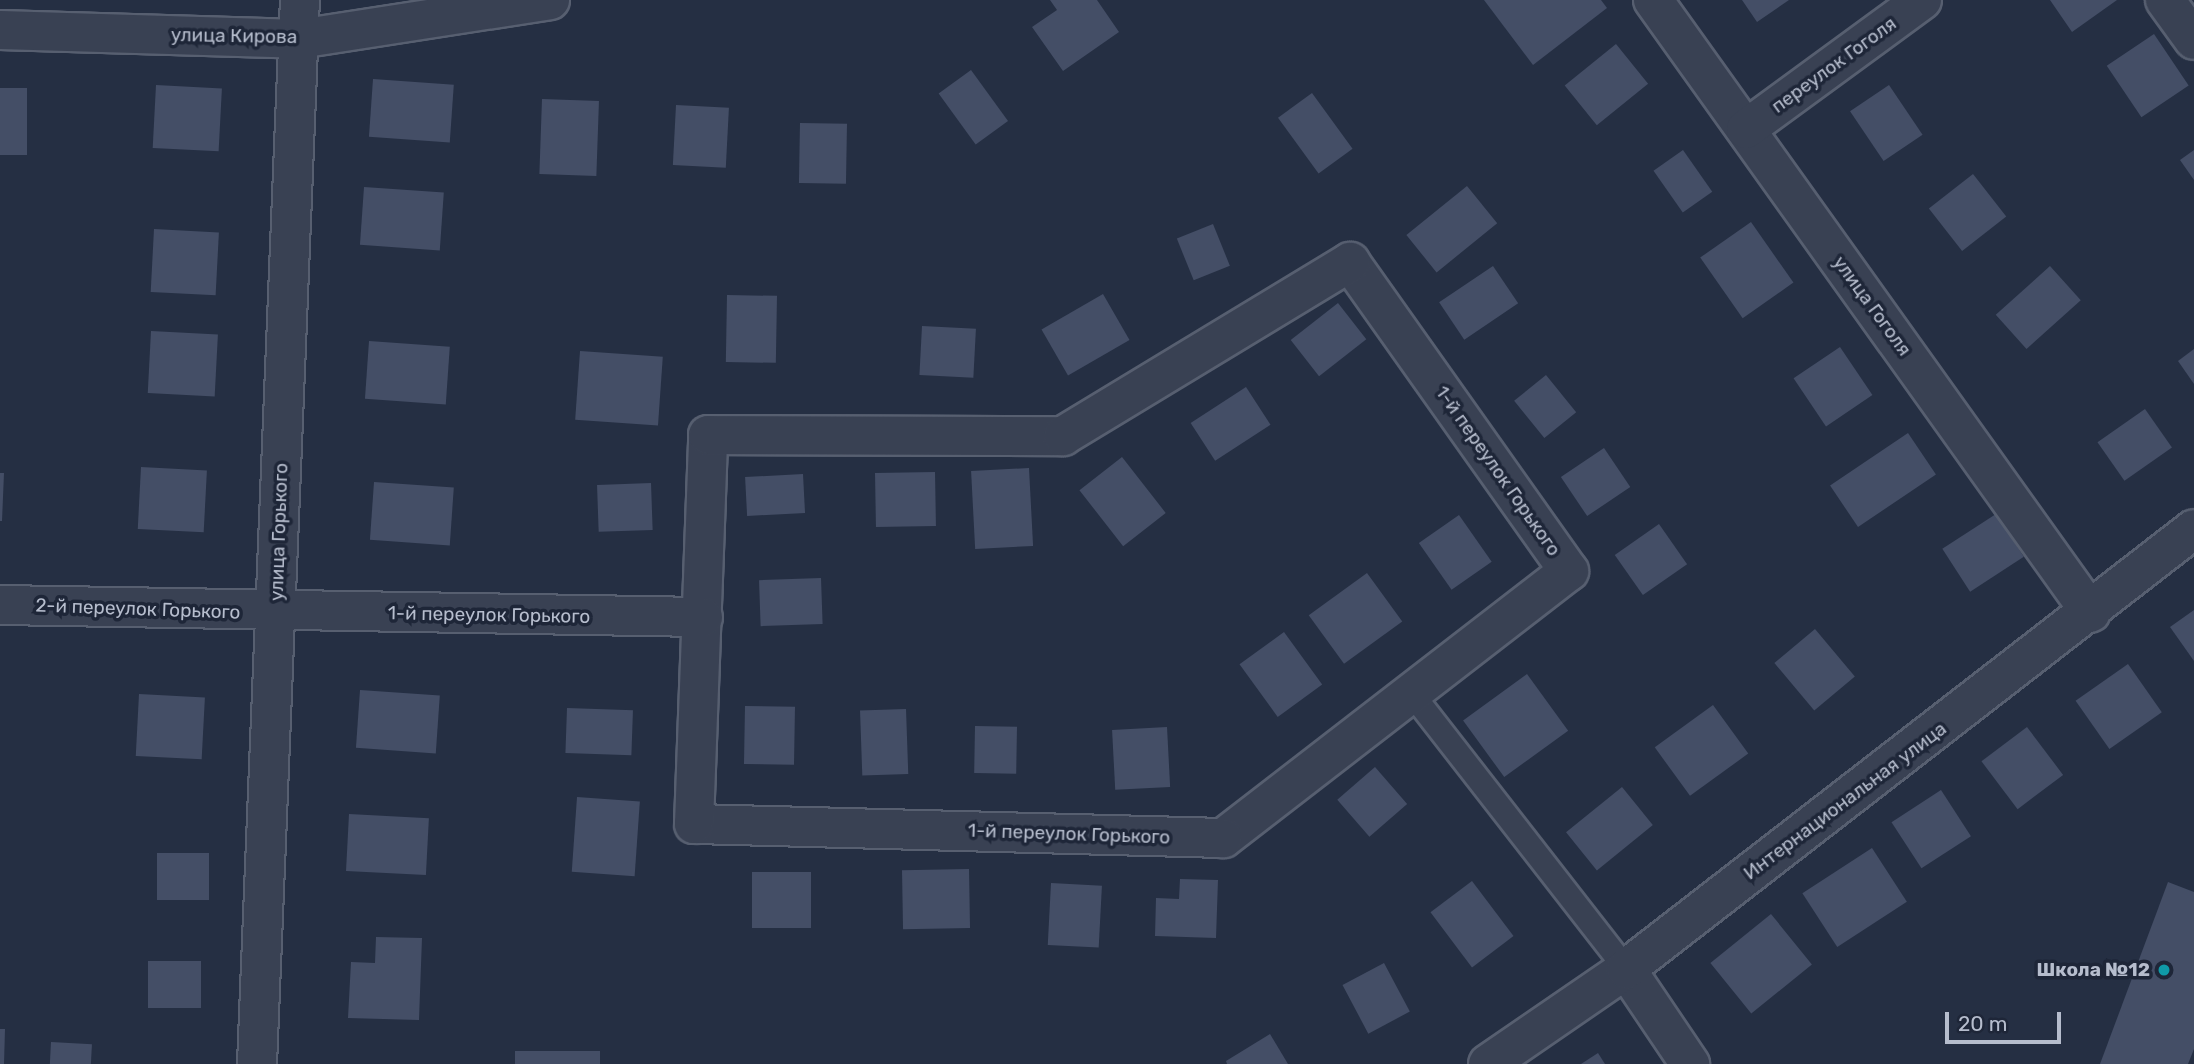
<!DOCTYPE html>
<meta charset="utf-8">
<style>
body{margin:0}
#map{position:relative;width:2194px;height:1064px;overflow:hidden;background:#252f43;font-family:Rubik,sans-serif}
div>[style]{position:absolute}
.building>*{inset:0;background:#444e66;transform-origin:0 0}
.roads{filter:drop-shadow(2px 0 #575f70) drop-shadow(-2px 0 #575f70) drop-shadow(0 2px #575f70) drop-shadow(0 -2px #575f70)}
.lane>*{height:23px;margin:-11.5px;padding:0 11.5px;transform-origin:11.5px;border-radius:11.5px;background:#394153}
.street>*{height:38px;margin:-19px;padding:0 19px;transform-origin:19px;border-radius:19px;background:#394153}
.dots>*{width:19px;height:19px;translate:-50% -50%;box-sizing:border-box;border:4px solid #1e2638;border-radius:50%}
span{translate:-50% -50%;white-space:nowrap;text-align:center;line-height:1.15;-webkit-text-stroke:7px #1e2638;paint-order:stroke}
.street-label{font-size:19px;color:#b6bdcd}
.poi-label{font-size:19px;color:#b6bdcd;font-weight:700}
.right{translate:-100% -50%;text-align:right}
.scale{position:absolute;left:1945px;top:1012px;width:116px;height:32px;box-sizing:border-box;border:4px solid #b6bdcd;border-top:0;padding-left:9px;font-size:21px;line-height:24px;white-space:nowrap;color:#b6bdcd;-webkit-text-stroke:5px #1e2638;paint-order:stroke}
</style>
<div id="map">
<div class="building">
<i style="clip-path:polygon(1050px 0,1097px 0,1119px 32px,1063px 71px,1032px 27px,1057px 10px)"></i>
<i style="clip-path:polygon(1484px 0,1601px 0,1607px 8px,1533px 65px)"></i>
<i style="clip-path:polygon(1742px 0,1789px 0,1757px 22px)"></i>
<i style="clip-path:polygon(2050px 0,2117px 0,2072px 32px)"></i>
<i style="left:2154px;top:34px;width:62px;height:57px;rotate:56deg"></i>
<i style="left:1616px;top:44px;width:51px;height:66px;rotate:51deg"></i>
<i style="left:971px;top:70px;width:63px;height:40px;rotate:54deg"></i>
<i style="left:373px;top:79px;width:81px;height:58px;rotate:4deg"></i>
<i style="left:156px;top:85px;width:66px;height:63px;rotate:3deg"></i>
<i style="left:1889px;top:85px;width:60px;height:47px;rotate:56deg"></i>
<i style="left:0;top:88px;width:27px;height:67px"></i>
<i style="left:1312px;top:93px;width:69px;height:42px;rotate:54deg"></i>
<i style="left:542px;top:99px;width:57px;height:75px;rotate:2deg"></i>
<i style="left:676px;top:105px;width:53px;height:60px;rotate:3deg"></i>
<i style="left:800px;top:123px;width:47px;height:60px;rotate:1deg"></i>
<i style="left:1683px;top:150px;width:51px;height:36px;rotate:55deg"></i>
<i style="clip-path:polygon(2194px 150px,2194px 180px,2180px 160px)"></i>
<i style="left:1973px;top:174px;width:54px;height:56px;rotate:52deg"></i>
<i style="left:1467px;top:186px;width:48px;height:78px;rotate:51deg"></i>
<i style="left:364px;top:187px;width:80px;height:58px;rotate:4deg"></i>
<i style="left:1751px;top:222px;width:74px;height:62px;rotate:55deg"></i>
<i style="left:1213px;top:224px;width:45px;height:39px;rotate:68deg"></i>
<i style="left:154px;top:229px;width:65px;height:63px;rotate:3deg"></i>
<i style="left:1493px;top:266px;width:45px;height:65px;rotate:56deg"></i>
<i style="left:2050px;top:266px;width:46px;height:73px;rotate:48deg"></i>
<i style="left:1103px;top:294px;width:53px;height:71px;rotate:60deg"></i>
<i style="left:727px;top:295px;width:50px;height:67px;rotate:1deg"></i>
<i style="left:1338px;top:303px;width:46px;height:60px;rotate:52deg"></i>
<i style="left:922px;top:326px;width:54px;height:49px;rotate:3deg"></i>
<i style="left:151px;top:331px;width:67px;height:62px;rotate:3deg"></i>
<i style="left:369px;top:341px;width:81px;height:58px;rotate:4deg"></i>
<i style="left:1840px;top:347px;width:58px;height:56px;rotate:56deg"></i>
<i style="clip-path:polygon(2194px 349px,2194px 384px,2178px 361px)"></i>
<i style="left:580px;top:351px;width:83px;height:69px;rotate:4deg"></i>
<i style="left:1546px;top:375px;width:48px;height:41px;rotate:51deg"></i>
<i style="left:1246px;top:387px;width:45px;height:66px;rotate:57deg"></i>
<i style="left:2145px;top:409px;width:47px;height:58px;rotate:55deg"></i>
<i style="left:1908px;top:433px;width:50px;height:94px;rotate:56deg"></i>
<i style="left:1604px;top:448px;width:47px;height:52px;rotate:56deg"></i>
<i style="left:1122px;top:457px;width:71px;height:54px;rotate:52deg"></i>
<i style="left:141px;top:467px;width:66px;height:62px;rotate:3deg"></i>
<i style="left:1029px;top:468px;width:78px;height:58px;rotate:87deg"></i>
<i style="left:935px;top:472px;width:54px;height:60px;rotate:89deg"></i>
<i style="clip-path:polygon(0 473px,4px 473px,2px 521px,0 521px)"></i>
<i style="left:803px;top:474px;width:39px;height:58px;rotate:87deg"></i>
<i style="left:374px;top:482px;width:80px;height:58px;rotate:4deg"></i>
<i style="left:651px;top:483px;width:47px;height:54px;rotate:88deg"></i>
<i style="left:1996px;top:514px;width:51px;height:64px;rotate:57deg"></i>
<i style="left:1459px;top:515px;width:57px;height:49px;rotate:55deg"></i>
<i style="left:1659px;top:524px;width:49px;height:54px;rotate:55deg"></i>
<i style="left:1367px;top:573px;width:60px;height:72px;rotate:54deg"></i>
<i style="left:821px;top:578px;width:46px;height:62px;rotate:88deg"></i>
<i style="clip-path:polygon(2194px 610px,2194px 661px,2170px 627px)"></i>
<i style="left:1815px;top:629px;width:62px;height:53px;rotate:50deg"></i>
<i style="left:1284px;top:632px;width:65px;height:55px;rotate:54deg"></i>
<i style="left:2128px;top:664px;width:59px;height:64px;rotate:55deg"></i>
<i style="left:1527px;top:674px;width:70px;height:79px;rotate:54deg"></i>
<i style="left:360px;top:690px;width:80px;height:58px;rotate:4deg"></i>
<i style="left:139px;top:694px;width:66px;height:62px;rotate:3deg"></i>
<i style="left:1713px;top:705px;width:60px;height:72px;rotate:54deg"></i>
<i style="left:745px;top:706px;width:50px;height:58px;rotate:1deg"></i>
<i style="left:567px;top:708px;width:66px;height:45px;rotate:2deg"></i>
<i style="left:906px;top:709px;width:65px;height:46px;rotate:88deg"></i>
<i style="left:975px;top:726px;width:42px;height:47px;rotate:1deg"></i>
<i style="left:1167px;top:727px;width:60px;height:55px;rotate:87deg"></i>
<i style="left:2027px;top:727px;width:60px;height:57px;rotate:53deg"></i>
<i style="left:1375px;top:767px;width:49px;height:50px;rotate:49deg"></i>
<i style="left:1622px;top:787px;width:49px;height:72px;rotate:51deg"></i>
<i style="left:1941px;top:790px;width:55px;height:59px;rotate:57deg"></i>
<i style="left:577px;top:797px;width:63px;height:75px;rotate:4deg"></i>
<i style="left:349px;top:814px;width:80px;height:57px;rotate:3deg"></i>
<i style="left:1872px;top:848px;width:64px;height:83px;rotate:57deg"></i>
<i style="left:157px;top:853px;width:52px;height:47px"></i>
<i style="left:969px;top:869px;width:59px;height:67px;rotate:89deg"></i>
<i style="left:752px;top:872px;width:59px;height:56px"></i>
<i style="clip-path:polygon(1180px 879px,1218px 880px,1216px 938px,1155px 936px,1156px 898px,1179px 899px)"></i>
<i style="left:1472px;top:881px;width:69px;height:52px;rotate:53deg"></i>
<i style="clip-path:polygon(2168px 882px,2194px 892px,2194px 1049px,2188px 1064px,2100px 1064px)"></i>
<i style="left:1051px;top:883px;width:51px;height:62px;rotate:3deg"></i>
<i style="left:1771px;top:914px;width:65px;height:78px;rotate:51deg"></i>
<i style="clip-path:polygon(376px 937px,422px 938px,419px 1020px,348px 1018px,351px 962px,375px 963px)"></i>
<i style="left:148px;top:961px;width:53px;height:47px"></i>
<i style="left:1384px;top:963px;width:55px;height:47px;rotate:62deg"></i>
<i style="clip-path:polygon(0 1029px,5px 1029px,4px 1064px,0 1064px)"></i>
<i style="clip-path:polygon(1270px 1034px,1288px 1064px,1227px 1064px,1226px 1061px)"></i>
<i style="left:51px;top:1042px;width:41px;height:22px;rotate:3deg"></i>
<i style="left:515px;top:1051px;width:85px;height:13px"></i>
<i style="clip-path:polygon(1598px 1053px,1605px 1064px,1581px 1064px)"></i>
</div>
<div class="roads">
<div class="lane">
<i style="left:1412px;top:694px;width:348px;rotate:52.1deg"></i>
</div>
<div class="street">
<i style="left:1653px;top:0;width:753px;rotate:54.45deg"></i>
<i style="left:2165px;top:0;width:49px;rotate:54.1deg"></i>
<i style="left:0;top:30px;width:299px;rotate:1.7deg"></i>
<i style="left:299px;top:39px;width:254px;rotate:-8.8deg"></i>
<i style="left:1746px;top:129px;width:218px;rotate:-36.2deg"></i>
<i style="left:1350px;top:262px;width:379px;rotate:54.7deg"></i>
<i style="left:1569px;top:571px;width:437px;rotate:142.3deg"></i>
<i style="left:1223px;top:838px;width:529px;rotate:-178.48deg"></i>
<i style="left:694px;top:824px;width:389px;rotate:-87.9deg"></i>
<i style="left:708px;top:435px;width:355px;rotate:0.2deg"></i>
<i style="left:1063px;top:436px;width:336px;rotate:-31.2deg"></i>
<i style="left:0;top:605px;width:703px;rotate:0.98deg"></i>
<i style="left:1626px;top:969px;width:115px;rotate:56deg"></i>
<i style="left:257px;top:1064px;width:1065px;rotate:-87.69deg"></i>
<i style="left:1488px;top:1064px;width:168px;rotate:-34.5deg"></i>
<i style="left:1626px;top:969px;width:718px;rotate:-37.76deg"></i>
</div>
</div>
<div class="dots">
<i style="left:2164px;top:970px;background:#0f9aa8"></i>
</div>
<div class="street-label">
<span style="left:234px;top:36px;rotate:1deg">улица Кирова</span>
<span style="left:1834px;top:65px;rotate:-36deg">переулок Гоголя</span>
<span style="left:1872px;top:306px;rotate:54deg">улица Гоголя</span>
<span style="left:1498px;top:471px;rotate:55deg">1-й переулок Горького</span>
<span style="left:279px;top:532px;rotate:-88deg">улица Горького</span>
<span style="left:138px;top:609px;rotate:2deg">2-й переулок Горького</span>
<span style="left:489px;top:615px;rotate:1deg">1-й переулок Горького</span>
<span style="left:1845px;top:801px;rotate:-37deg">Интернациональная улица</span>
<span style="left:1069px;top:834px;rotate:2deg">1-й переулок Горького</span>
</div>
<div class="poi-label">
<span class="right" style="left:2150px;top:970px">Школа №12</span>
</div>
<div class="scale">20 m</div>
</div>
